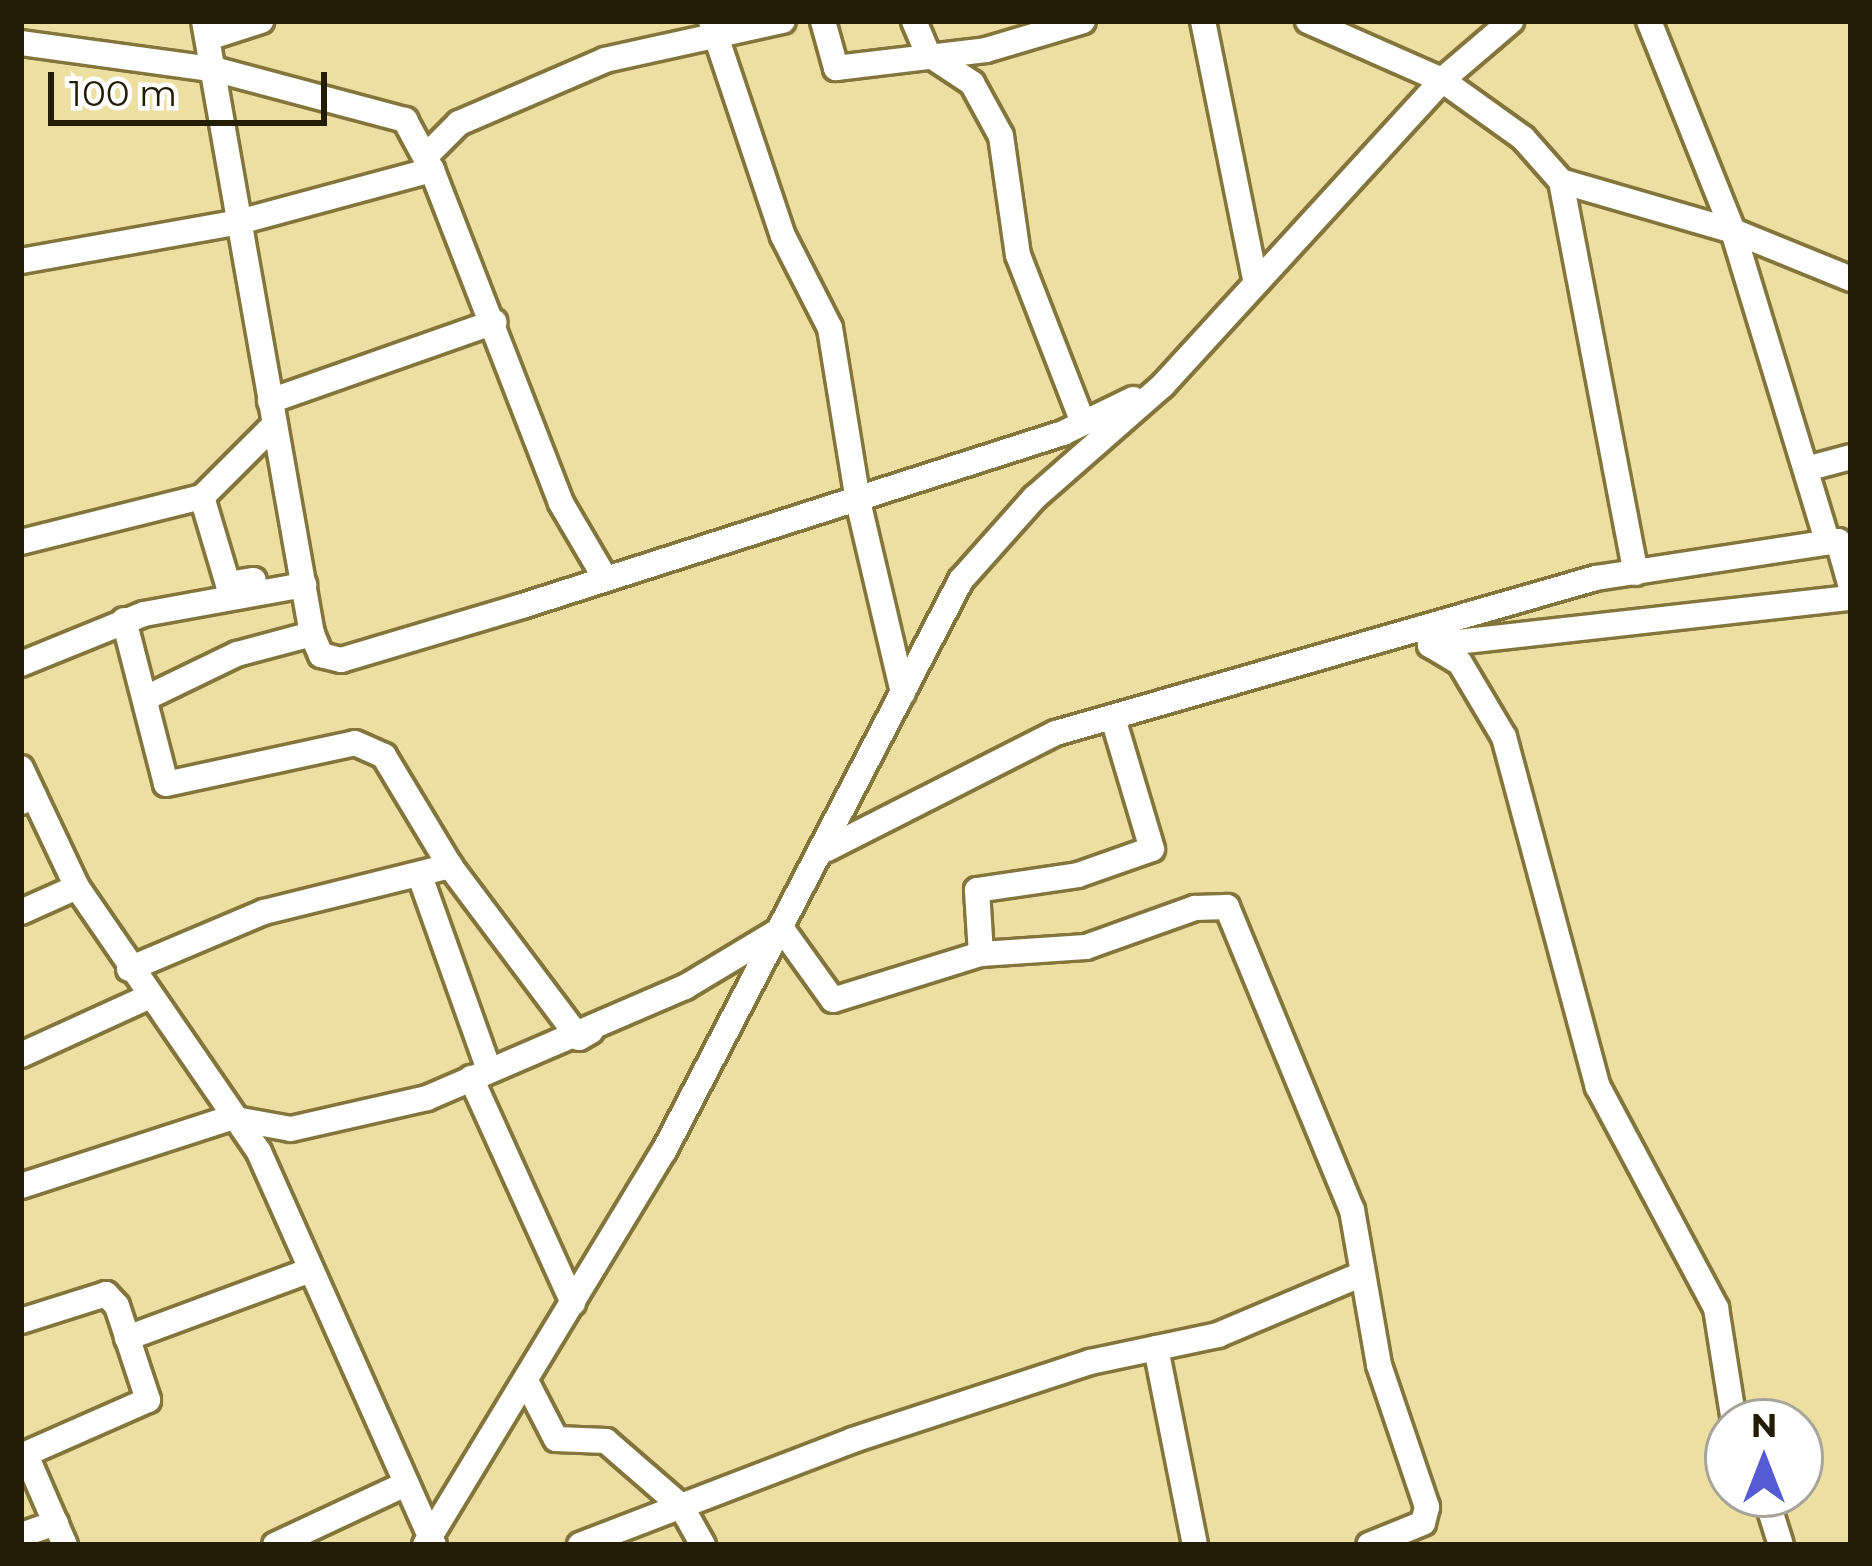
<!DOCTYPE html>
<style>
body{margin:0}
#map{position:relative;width:1872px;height:1566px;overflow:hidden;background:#eddea2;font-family:Montserrat,sans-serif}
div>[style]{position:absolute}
.roads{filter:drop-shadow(3px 0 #83753b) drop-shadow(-3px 0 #83753b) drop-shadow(0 3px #83753b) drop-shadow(0 -3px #83753b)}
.minor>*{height:24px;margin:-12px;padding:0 12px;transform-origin:12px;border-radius:12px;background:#fff}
span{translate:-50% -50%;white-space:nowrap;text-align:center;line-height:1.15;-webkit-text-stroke:10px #fff;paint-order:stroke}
.frame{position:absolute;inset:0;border:24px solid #231d05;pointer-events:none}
.north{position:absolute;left:1704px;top:1398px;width:120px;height:120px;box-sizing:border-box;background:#fff;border:3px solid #a7a59b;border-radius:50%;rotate:0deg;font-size:33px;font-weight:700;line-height:48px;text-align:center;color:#231d05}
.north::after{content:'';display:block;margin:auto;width:42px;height:54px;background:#555cd3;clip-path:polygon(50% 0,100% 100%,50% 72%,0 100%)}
.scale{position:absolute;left:48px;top:72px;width:279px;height:54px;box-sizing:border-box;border:6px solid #231d05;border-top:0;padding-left:15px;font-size:36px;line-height:42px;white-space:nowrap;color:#231d05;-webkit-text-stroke:9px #fff;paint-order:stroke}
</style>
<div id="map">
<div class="roads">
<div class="minor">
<i style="left:204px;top:21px;width:622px;rotate:80.01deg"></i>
<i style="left:711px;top:21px;width:227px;rotate:71.5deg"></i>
<i style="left:783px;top:236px;width:103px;rotate:62.9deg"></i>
<i style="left:830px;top:328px;width:175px;rotate:80.8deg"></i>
<i style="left:858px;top:501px;width:197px;rotate:76.8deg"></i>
<i style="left:823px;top:21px;width:49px;rotate:74.5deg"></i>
<i style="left:836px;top:68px;width:151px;rotate:-6.8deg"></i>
<i style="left:986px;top:50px;width:101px;rotate:-16.6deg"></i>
<i style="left:914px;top:21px;width:36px;rotate:67deg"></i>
<i style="left:928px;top:54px;width:53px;rotate:33.4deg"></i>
<i style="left:972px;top:83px;width:60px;rotate:61.3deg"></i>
<i style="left:1001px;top:136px;width:120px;rotate:81.9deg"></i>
<i style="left:1018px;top:255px;width:180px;rotate:68.8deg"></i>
<i style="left:1203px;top:21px;width:262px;rotate:78.6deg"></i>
<i style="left:1308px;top:21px;width:146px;rotate:23.8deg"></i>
<i style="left:1442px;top:80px;width:100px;rotate:35.6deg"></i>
<i style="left:1523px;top:138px;width:57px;rotate:48.5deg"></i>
<i style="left:1561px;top:181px;width:179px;rotate:16.2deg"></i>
<i style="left:1733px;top:231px;width:127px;rotate:22.1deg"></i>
<i style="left:1649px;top:21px;width:226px;rotate:68.2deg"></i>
<i style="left:1733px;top:231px;width:324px;rotate:73.1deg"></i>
<i style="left:208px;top:38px;width:56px;rotate:-17.8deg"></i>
<i style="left:21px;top:43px;width:198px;rotate:7.8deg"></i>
<i style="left:217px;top:70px;width:195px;rotate:14.9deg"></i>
<i style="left:405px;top:120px;width:57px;rotate:61.6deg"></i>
<i style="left:432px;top:170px;width:357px;rotate:68.8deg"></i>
<i style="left:561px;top:503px;width:87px;rotate:59.6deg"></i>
<i style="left:426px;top:156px;width:47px;rotate:-45deg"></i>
<i style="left:459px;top:123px;width:159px;rotate:-23.3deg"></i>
<i style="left:605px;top:60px;width:182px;rotate:-12.4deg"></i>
<i style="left:1561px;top:181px;width:399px;rotate:79.2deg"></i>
<i style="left:21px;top:261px;width:221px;rotate:-10.1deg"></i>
<i style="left:239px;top:222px;width:200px;rotate:-15.1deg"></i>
<i style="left:270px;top:401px;width:238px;rotate:-19.4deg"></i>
<i style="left:1806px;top:469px;width:47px;rotate:-14.9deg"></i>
<i style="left:202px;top:497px;width:91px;rotate:73.4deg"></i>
<i style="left:228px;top:584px;width:26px;rotate:-9deg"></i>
<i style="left:21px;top:542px;width:187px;rotate:-14deg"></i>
<i style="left:202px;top:497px;width:102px;rotate:-45deg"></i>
<i style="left:124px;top:620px;width:169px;rotate:75.6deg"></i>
<i style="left:166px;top:784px;width:193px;rotate:-12.2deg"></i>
<i style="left:355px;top:743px;width:32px;rotate:24deg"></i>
<i style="left:384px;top:756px;width:128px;rotate:59deg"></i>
<i style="left:1430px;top:645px;width:35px;rotate:31deg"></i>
<i style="left:1460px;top:663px;width:86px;rotate:59.3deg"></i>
<i style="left:1504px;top:737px;width:362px;rotate:75deg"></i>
<i style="left:1598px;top:1087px;width:251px;rotate:61.9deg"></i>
<i style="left:1716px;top:1308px;width:115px;rotate:81deg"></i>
<i style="left:1430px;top:645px;width:424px;rotate:-6.4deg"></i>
<i style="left:21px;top:664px;width:133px;rotate:-22.1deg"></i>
<i style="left:144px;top:614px;width:163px;rotate:-10.3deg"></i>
<i style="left:150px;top:696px;width:97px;rotate:-25.8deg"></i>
<i style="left:237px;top:654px;width:78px;rotate:-14.9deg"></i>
<i style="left:312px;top:634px;width:23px;rotate:67deg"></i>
<i style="left:321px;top:655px;width:21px;rotate:14deg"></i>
<i style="left:341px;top:660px;width:189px;rotate:-16.6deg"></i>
<i style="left:522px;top:606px;width:568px;rotate:-17.73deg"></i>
<i style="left:1063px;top:433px;width:78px;rotate:-25.9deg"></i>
<i style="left:21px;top:768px;width:31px;rotate:65deg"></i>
<i style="left:21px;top:802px;width:14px;rotate:-25deg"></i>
<i style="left:34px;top:796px;width:101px;rotate:64.7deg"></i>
<i style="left:827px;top:849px;width:257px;rotate:-26.9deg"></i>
<i style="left:1056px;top:733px;width:562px;rotate:-16.02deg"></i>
<i style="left:1596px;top:578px;width:245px;rotate:-8.7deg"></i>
<i style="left:1838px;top:541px;width:48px;rotate:74.2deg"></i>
<i style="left:420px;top:876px;width:206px;rotate:70.4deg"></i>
<i style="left:21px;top:912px;width:61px;rotate:-24.1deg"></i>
<i style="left:77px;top:887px;width:321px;rotate:55.5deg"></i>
<i style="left:259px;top:1152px;width:430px;rotate:66deg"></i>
<i style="left:782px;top:929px;width:87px;rotate:54.3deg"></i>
<i style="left:833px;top:1000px;width:155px;rotate:-17.3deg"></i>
<i style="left:981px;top:954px;width:105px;rotate:-3.8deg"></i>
<i style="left:1086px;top:947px;width:116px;rotate:-19.7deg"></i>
<i style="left:1195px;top:908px;width:32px;rotate:-2deg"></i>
<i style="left:1227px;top:907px;width:328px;rotate:67.6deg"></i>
<i style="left:1352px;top:1210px;width:157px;rotate:80.1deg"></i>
<i style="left:1379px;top:1365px;width:150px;rotate:71.3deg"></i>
<i style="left:1427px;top:1507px;width:16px;rotate:104deg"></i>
<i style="left:1423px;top:1523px;width:58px;rotate:157.8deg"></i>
<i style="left:981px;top:954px;width:64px;rotate:-93.6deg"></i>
<i style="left:977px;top:890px;width:102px;rotate:-8.4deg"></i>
<i style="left:1078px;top:875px;width:78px;rotate:-19.4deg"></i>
<i style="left:1152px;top:849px;width:137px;rotate:-106.6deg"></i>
<i style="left:129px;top:969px;width:147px;rotate:-22.9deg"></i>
<i style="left:264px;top:912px;width:192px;rotate:-13.9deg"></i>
<i style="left:450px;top:866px;width:215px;rotate:53.1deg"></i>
<i style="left:579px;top:1038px;width:14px;rotate:-30deg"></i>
<i style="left:21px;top:1055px;width:140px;rotate:-24.5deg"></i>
<i style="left:471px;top:1078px;width:247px;rotate:65.6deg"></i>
<i style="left:21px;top:1186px;width:220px;rotate:-18deg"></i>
<i style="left:230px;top:1118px;width:62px;rotate:10.2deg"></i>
<i style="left:291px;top:1129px;width:139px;rotate:-12.8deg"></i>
<i style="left:427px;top:1098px;width:281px;rotate:-23.3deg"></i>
<i style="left:685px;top:987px;width:111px;rotate:-31deg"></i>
<i style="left:21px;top:1321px;width:89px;rotate:-17.6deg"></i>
<i style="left:106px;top:1294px;width:16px;rotate:47deg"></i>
<i style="left:117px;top:1306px;width:99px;rotate:71.7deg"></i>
<i style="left:148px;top:1400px;width:139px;rotate:156.2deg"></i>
<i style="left:127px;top:1338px;width:196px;rotate:-20.3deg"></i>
<i style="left:1156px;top:1348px;width:201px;rotate:78.8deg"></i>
<i style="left:526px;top:1381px;width:65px;rotate:62.7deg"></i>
<i style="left:556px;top:1439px;width:50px;rotate:2.3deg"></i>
<i style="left:606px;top:1441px;width:99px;rotate:40.9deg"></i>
<i style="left:681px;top:1506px;width:45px;rotate:60.6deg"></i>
<i style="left:26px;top:1455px;width:98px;rotate:66.6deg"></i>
<i style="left:1765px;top:1494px;width:53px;rotate:72.6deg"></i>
<i style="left:21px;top:1535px;width:37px;rotate:-19deg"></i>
<i style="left:275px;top:1545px;width:145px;rotate:-25deg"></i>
<i style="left:425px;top:1545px;width:461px;rotate:-58.8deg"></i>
<i style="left:664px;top:1151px;width:644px;rotate:-62.52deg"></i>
<i style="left:961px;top:580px;width:110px;rotate:-48.3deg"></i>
<i style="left:1034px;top:498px;width:171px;rotate:-41.2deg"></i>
<i style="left:1163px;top:385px;width:413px;rotate:-47.5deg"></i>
<i style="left:1442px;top:80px;width:91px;rotate:-40.5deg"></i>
<i style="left:580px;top:1545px;width:292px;rotate:-21deg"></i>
<i style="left:853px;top:1440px;width:250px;rotate:-18.2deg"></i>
<i style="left:1090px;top:1362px;width:131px;rotate:-11.9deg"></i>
<i style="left:1218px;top:1335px;width:154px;rotate:-22.9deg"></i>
</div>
</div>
<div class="frame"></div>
<div class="north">N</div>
<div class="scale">100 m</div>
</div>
